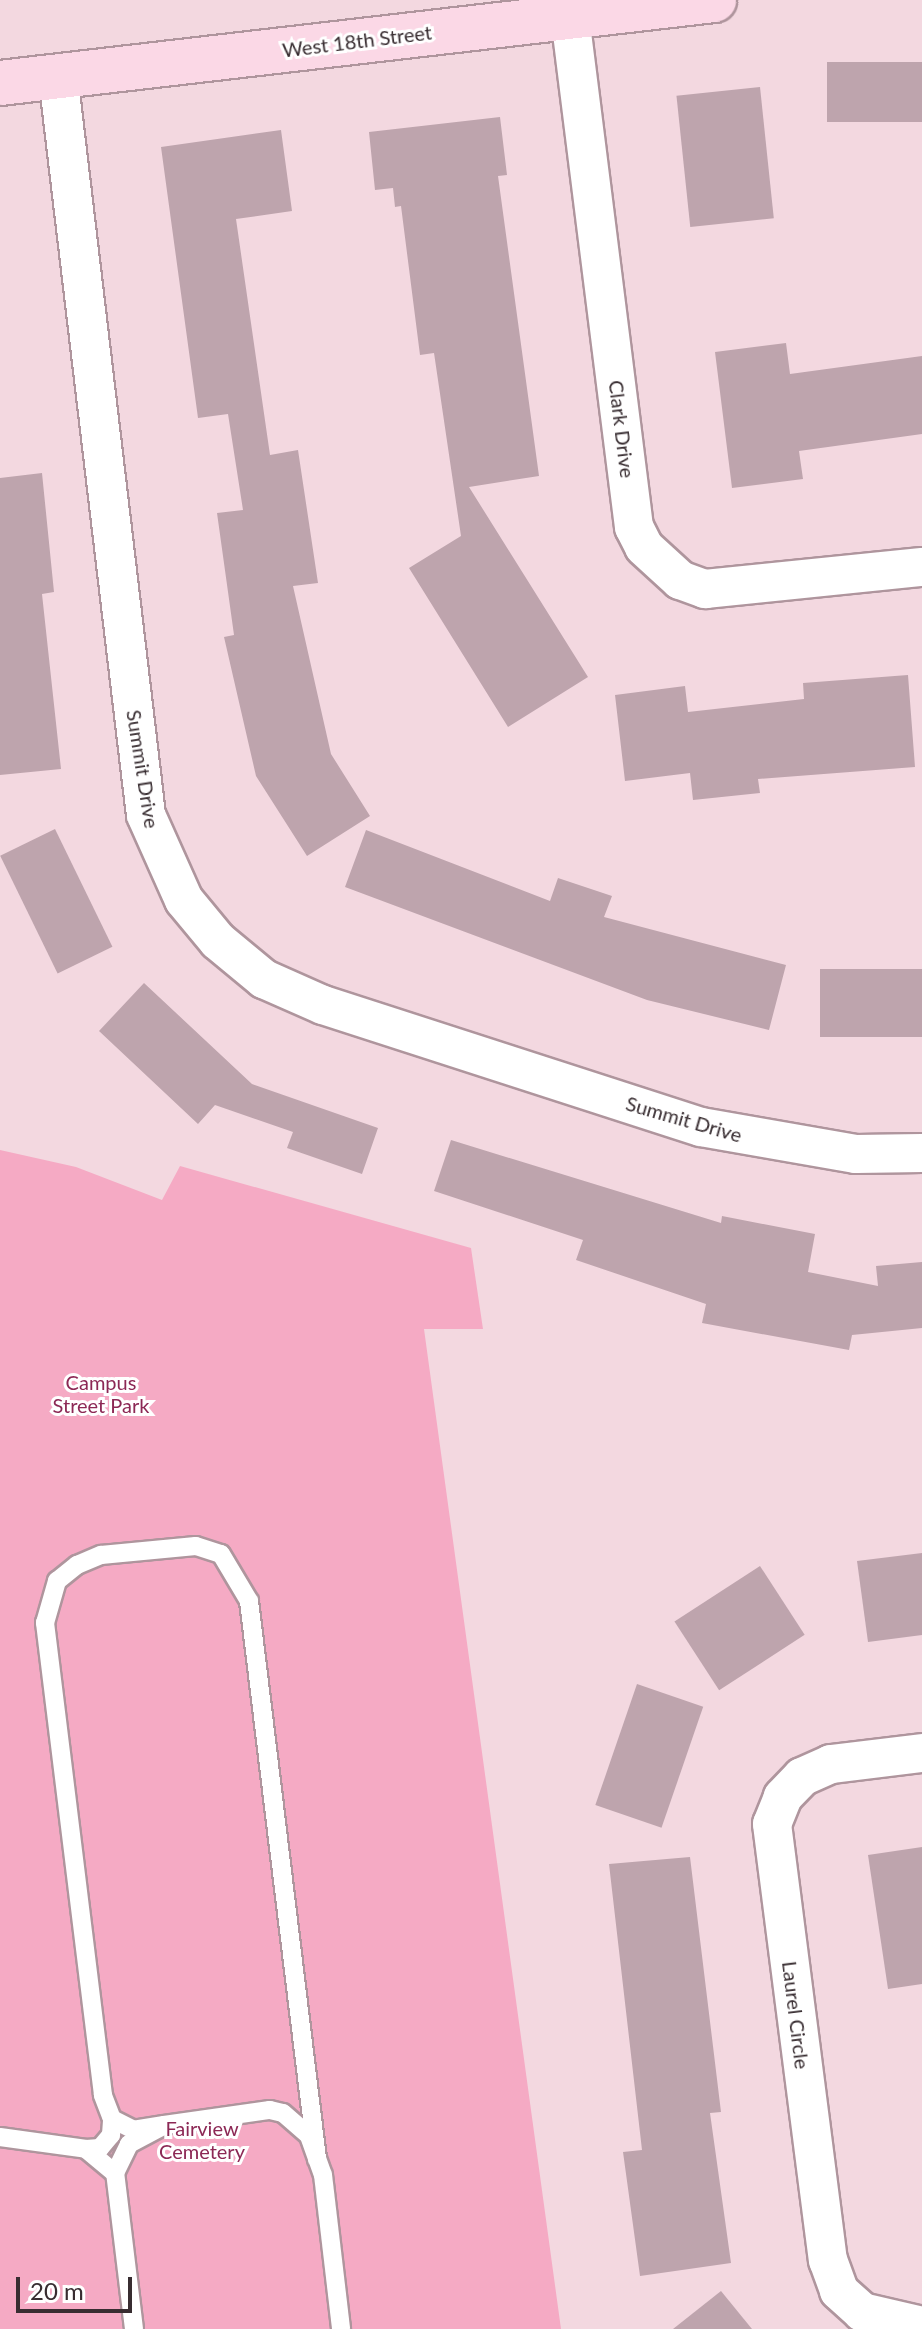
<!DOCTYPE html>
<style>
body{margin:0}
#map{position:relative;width:922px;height:2329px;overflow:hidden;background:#f3d8e0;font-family:Lato,sans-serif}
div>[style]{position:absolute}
.green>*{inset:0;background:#f5aac4}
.building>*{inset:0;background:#bea4ad;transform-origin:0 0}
.roads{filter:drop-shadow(2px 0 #af959d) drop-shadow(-2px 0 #af959d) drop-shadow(0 2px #af959d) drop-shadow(0 -2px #af959d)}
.service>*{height:18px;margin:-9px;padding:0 9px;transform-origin:9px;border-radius:9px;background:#fff}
.minor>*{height:38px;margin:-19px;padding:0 19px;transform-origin:19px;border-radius:19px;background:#fff}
.secondary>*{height:44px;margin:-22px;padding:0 22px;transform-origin:22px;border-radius:22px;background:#fbd8e6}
span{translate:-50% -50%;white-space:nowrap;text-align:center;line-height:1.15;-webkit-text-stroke:6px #fff;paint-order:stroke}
.street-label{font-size:20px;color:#382d31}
.park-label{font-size:20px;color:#8c2855}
.scale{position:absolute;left:16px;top:2277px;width:116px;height:36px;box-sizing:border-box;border:4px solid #382d31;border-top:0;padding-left:10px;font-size:24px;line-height:28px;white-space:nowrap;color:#382d31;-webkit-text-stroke:6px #fff;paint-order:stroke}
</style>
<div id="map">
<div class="green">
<i style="clip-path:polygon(0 1150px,76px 1167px,162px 1200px,180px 1166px,471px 1248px,483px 1329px,424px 1329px,561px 2329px,0 2329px)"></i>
</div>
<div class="building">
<i style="left:922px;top:62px;width:60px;height:95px;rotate:90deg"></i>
<i style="left:760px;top:87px;width:132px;height:84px;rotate:84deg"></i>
<i style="clip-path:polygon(500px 117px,507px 175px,498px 176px,539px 476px,469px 487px,588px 677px,508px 727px,409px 568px,461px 536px,434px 353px,420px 355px,401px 206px,395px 207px,393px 188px,375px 190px,369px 132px)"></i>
<i style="clip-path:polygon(281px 130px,292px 211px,236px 219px,270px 455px,298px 450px,318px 583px,293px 586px,331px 754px,370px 816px,307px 856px,256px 776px,224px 637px,234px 635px,217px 513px,243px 510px,228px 414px,198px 418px,161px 147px)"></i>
<i style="clip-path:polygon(786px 343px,790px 374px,922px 356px,922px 434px,799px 451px,803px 479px,732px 488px,715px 352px)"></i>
<i style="clip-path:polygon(42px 473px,54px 592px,42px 594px,61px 769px,0 775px,0 478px)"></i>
<i style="clip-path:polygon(908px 675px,915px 767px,758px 779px,760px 793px,693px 800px,690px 773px,625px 781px,615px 695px,685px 686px,688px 712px,804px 699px,803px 683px)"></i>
<i style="left:55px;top:829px;width:131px;height:61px;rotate:64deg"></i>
<i style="clip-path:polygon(366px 830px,550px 901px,558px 878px,612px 896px,604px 917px,786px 965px,769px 1030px,647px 1000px,345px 887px)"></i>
<i style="left:922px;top:969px;width:68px;height:102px;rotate:90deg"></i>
<i style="clip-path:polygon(144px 983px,252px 1084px,378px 1128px,362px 1174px,287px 1148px,293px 1132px,215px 1105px,198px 1124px,99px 1031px)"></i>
<i style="clip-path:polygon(451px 1140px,721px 1223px,722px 1216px,815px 1234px,808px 1272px,878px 1286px,876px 1266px,922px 1262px,922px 1328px,852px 1335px,849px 1350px,702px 1323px,706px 1304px,576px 1260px,583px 1240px,434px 1191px)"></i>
<i style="clip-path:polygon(922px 1553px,922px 1635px,868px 1642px,857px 1561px)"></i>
<i style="left:760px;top:1566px;width:82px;height:102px;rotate:57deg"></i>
<i style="left:637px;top:1684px;width:70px;height:128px;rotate:19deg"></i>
<i style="clip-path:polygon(922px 1847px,922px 1984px,888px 1989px,868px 1855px)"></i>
<i style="clip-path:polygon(690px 1857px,721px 2112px,710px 2113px,731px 2263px,640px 2276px,623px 2152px,642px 2150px,609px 1864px)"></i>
<i style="clip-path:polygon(721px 2291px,752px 2329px,673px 2329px)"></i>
</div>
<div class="roads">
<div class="service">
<i style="left:164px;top:2125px;width:30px;rotate:171deg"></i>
<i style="left:134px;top:2130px;width:25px;rotate:-153deg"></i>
<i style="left:112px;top:2119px;width:26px;rotate:-111deg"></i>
<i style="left:103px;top:2095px;width:476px;rotate:-97deg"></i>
<i style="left:45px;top:1623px;width:44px;rotate:-74.1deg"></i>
<i style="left:57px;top:1581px;width:26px;rotate:-39deg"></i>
<i style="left:77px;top:1565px;width:26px;rotate:-23deg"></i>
<i style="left:101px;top:1555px;width:95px;rotate:-5.4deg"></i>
<i style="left:196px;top:1546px;width:26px;rotate:18deg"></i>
<i style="left:221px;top:1554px;width:55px;rotate:59.2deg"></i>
<i style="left:249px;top:1601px;width:562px;rotate:83.05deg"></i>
<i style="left:0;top:2137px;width:87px;rotate:7.9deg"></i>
<i style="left:86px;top:2149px;width:38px;rotate:40deg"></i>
<i style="left:86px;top:2149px;width:14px;rotate:-4deg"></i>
<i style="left:100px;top:2148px;width:17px;rotate:-50deg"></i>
<i style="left:111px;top:2135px;width:16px;rotate:-86deg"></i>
<i style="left:134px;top:2329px;width:157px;rotate:-96.9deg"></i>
<i style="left:115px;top:2173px;width:32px;rotate:-64deg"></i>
<i style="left:129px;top:2144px;width:40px;rotate:-28deg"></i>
<i style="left:164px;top:2125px;width:107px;rotate:-8.1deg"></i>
<i style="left:270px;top:2110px;width:13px;rotate:13deg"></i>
<i style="left:283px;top:2113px;width:35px;rotate:41deg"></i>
<i style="left:309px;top:2136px;width:41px;rotate:70.3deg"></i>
<i style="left:323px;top:2175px;width:155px;rotate:83.3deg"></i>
</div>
<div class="minor">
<i style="left:570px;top:17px;width:514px;rotate:82.85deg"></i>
<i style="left:634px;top:527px;width:22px;rotate:63deg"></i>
<i style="left:644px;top:547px;width:49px;rotate:42.5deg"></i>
<i style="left:680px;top:580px;width:27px;rotate:20deg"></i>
<i style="left:705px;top:589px;width:218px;rotate:-5.8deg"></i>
<i style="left:58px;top:76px;width:744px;rotate:83.21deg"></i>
<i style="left:146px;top:815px;width:93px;rotate:65.9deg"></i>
<i style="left:184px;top:900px;width:53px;rotate:50.3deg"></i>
<i style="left:218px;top:941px;width:60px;rotate:39.6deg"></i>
<i style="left:264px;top:979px;width:64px;rotate:23.8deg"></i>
<i style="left:323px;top:1005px;width:397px;rotate:17.9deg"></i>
<i style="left:701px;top:1127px;width:157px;rotate:9.9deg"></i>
<i style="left:856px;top:1154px;width:66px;rotate:-0.9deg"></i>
<i style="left:922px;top:1753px;width:92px;rotate:173.1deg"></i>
<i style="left:831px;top:1764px;width:32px;rotate:156deg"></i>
<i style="left:802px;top:1777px;width:28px;rotate:134deg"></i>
<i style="left:783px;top:1797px;width:29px;rotate:112deg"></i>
<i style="left:772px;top:1824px;width:440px;rotate:82.7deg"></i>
<i style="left:828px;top:2260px;width:33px;rotate:70deg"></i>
<i style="left:839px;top:2291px;width:31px;rotate:42deg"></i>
<i style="left:862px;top:2312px;width:62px;rotate:13.1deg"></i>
</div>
<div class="secondary">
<i style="left:0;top:83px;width:719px;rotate:-6.63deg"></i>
</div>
</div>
<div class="street-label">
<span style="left:357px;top:41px;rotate:-7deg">West 18th Street</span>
<span style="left:622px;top:429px;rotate:83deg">Clark Drive</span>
<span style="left:143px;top:769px;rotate:81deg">Summit Drive</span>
<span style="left:684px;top:1119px;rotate:16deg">Summit Drive</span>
<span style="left:796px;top:2015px;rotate:83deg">Laurel Circle</span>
</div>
<div class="park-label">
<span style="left:101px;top:1394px">Campus<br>Street Park</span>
<span style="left:202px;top:2140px">Fairview<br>Cemetery</span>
</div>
<div class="scale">20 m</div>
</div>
